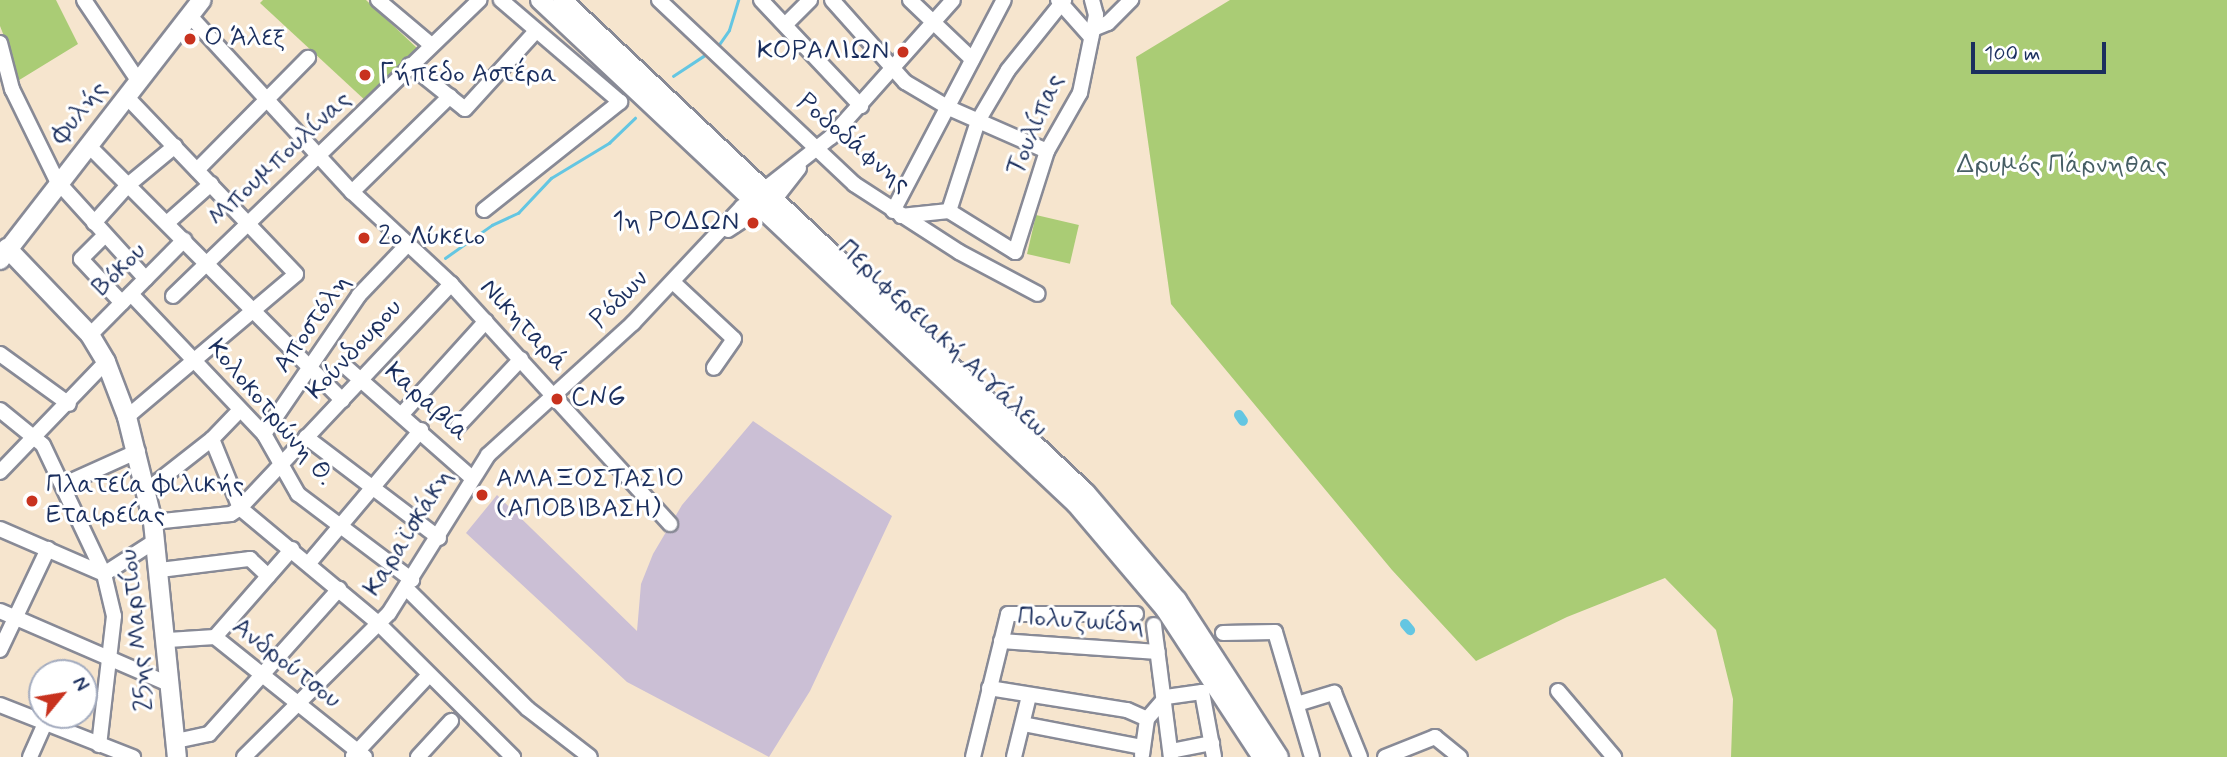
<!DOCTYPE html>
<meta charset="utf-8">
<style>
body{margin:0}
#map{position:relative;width:2227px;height:757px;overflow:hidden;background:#f6e5ce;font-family:Mynerve,sans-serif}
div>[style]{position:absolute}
.industrial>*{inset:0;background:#cbbfd5}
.green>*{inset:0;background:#aacc75;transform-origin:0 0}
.stream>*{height:2.5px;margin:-1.25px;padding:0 1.25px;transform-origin:1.25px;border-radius:1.25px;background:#64c6e2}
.canal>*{height:10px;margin:-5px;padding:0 5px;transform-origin:5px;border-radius:5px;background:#64c6e2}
.roads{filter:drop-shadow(2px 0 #888a96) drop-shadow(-2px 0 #888a96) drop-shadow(0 2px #888a96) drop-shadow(0 -2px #888a96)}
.minor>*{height:14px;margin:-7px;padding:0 7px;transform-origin:7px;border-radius:7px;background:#fff}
.major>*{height:18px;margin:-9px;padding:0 9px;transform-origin:9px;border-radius:9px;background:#fff}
.dots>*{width:19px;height:19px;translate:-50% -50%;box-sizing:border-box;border:4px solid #fff;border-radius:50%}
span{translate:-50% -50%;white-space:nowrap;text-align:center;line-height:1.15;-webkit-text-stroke:6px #fff;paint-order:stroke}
.poi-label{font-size:26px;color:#1b2f5e}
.left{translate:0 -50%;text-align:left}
.right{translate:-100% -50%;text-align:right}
.street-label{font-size:26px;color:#1b2f5e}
.park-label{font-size:26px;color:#465e65}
.north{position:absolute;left:28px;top:659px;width:70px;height:70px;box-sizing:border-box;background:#fff;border:2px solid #a4acbf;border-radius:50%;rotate:60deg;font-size:19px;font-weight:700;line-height:28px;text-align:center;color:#1b2f5e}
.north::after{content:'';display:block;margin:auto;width:24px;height:32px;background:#c8321e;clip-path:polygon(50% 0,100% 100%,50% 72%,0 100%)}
.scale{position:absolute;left:1971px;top:42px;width:135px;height:32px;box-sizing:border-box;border:4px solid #1b2f5e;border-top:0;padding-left:9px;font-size:21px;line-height:24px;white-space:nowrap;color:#1b2f5e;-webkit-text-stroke:5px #fff;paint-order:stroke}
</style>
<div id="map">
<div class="industrial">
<i style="clip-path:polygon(753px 421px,892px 516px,810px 691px,769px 757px,627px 682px,466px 533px,497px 495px,637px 631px,641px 584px,653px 554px,682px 505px)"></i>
</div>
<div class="green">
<i style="clip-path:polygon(0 0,56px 0,78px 44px,16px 82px,13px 59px,0 26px)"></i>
<i style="clip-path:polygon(263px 0,366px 0,417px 48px,367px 102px,260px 3px)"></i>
<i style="clip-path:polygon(1230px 0,2227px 0,2227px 757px,1731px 757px,1733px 699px,1716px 630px,1665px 578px,1567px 617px,1476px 661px,1392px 570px,1171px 304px,1136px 57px)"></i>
<i style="left:1036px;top:215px;width:44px;height:40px;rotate:13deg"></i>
</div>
<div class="stream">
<i style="left:718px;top:46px;width:19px;rotate:-55deg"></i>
<i style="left:729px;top:30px;width:31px;rotate:-73deg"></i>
<i style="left:673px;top:76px;width:42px;rotate:-33.3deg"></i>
<i style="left:445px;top:258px;width:57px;rotate:-35.1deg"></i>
<i style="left:492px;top:225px;width:29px;rotate:-25deg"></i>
<i style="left:518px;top:213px;width:48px;rotate:-46.7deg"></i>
<i style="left:551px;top:178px;width:68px;rotate:-31.1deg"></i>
<i style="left:609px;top:143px;width:36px;rotate:-44deg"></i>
</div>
<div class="canal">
<i style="left:1239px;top:415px;width:7px;rotate:56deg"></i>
<i style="left:1405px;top:624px;width:8px;rotate:50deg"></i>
</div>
<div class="roads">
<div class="minor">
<i style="left:84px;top:0;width:99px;rotate:56.1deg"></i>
<i style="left:378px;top:0;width:68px;rotate:40.2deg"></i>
<i style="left:659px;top:0;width:268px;rotate:43.3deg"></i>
<i style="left:854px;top:184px;width:125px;rotate:32.9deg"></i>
<i style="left:959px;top:252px;width:89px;rotate:28deg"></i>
<i style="left:761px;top:0;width:146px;rotate:46.7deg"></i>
<i style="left:832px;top:0;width:110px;rotate:48.3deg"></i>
<i style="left:905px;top:82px;width:51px;rotate:30.6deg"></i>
<i style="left:949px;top:108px;width:107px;rotate:23.7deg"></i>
<i style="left:910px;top:0;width:86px;rotate:43.6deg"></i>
<i style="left:1058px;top:0;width:50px;rotate:48.3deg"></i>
<i style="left:189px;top:15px;width:241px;rotate:47.4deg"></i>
<i style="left:352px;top:192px;width:135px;rotate:42.9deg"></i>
<i style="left:451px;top:284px;width:325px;rotate:47.6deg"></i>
<i style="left:786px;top:24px;width:34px;rotate:-45deg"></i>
<i style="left:1093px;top:29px;width:16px;rotate:-22deg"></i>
<i style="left:1108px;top:23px;width:33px;rotate:-45deg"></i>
<i style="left:0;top:43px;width:48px;rotate:75.4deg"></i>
<i style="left:12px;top:89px;width:102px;rotate:63.9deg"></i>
<i style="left:57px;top:181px;width:132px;rotate:47.8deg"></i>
<i style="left:410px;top:65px;width:70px;rotate:38.7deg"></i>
<i style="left:465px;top:109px;width:105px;rotate:-47.7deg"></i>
<i style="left:89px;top:146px;width:359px;rotate:45.1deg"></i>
<i style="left:197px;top:170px;width:158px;rotate:-45.3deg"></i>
<i style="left:352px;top:192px;width:137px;rotate:-44.4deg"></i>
<i style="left:484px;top:210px;width:174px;rotate:-38.5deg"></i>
<i style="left:620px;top:102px;width:157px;rotate:-139.4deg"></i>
<i style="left:893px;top:211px;width:238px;rotate:-62.3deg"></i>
<i style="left:949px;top:211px;width:78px;rotate:31.8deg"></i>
<i style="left:1015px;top:252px;width:106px;rotate:-72.4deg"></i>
<i style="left:1047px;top:151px;width:67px;rotate:-60.4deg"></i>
<i style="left:1080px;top:93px;width:80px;rotate:-78.4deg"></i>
<i style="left:1096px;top:15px;width:16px;rotate:-105deg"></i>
<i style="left:949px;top:211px;width:95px;rotate:-72.1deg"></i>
<i style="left:978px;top:121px;width:59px;rotate:-59.5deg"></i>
<i style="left:1008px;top:70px;width:90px;rotate:-51.3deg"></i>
<i style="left:901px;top:216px;width:48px;rotate:-5.9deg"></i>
<i style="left:94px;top:223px;width:51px;rotate:-48.2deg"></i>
<i style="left:128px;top:185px;width:61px;rotate:-39.7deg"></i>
<i style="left:167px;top:223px;width:59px;rotate:-41.6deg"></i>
<i style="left:728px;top:230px;width:56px;rotate:-33.4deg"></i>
<i style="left:775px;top:199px;width:39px;rotate:-52deg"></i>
<i style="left:105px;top:235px;width:34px;rotate:135deg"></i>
<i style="left:81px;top:259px;width:60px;rotate:47deg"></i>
<i style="left:673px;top:282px;width:83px;rotate:43.1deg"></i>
<i style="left:734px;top:339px;width:35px;rotate:125deg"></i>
<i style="left:131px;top:294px;width:193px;rotate:46.5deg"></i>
<i style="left:264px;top:434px;width:69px;rotate:60.5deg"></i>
<i style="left:298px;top:494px;width:143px;rotate:37deg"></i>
<i style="left:173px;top:296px;width:426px;rotate:-44deg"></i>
<i style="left:90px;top:335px;width:134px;rotate:-45.3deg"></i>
<i style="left:0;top:354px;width:85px;rotate:35.9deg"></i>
<i style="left:346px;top:367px;width:168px;rotate:41.4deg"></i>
<i style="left:0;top:410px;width:55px;rotate:39.1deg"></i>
<i style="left:43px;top:445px;width:143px;rotate:64.7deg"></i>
<i style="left:104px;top:574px;width:43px;rotate:76.6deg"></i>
<i style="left:114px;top:616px;width:130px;rotate:96.6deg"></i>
<i style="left:402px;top:414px;width:125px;rotate:-47.9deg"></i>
<i style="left:127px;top:417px;width:221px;rotate:-40.2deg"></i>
<i style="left:296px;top:274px;width:245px;rotate:-133.7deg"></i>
<i style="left:458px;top:426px;width:92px;rotate:-46.8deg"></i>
<i style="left:264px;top:434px;width:168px;rotate:-55.6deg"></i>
<i style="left:359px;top:295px;width:69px;rotate:-46.2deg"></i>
<i style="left:306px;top:437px;width:167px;rotate:37.2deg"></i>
<i style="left:212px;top:439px;width:74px;rotate:67.9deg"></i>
<i style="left:240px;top:508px;width:181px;rotate:39.8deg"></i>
<i style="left:379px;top:624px;width:189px;rotate:44.8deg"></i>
<i style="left:0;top:472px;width:153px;rotate:-46.1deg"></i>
<i style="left:65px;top:484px;width:80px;rotate:-24.3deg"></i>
<i style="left:147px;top:490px;width:83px;rotate:-38.1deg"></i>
<i style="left:212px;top:439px;width:40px;rotate:-46deg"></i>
<i style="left:153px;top:522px;width:78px;rotate:-5.9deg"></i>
<i style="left:231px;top:514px;width:11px;rotate:-34deg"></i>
<i style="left:240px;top:508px;width:308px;rotate:-46.7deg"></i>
<i style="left:0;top:529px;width:113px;rotate:23.4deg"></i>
<i style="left:104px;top:574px;width:61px;rotate:-32.9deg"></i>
<i style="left:309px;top:563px;width:174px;rotate:-49.9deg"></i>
<i style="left:160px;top:570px;width:91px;rotate:-7deg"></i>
<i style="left:250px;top:559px;width:25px;rotate:43deg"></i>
<i style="left:407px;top:589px;width:170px;rotate:44.8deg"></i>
<i style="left:528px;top:709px;width:78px;rotate:37.7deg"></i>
<i style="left:0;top:611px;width:186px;rotate:23.4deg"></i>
<i style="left:1154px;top:625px;width:133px;rotate:82.7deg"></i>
<i style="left:1223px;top:633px;width:52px;rotate:-1.1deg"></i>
<i style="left:1275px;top:632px;width:130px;rotate:73.5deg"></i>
<i style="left:215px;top:637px;width:117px;rotate:-48.8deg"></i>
<i style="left:168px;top:640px;width:47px;rotate:-3.7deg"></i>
<i style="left:215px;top:637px;width:192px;rotate:38.7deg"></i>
<i style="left:1001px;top:641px;width:157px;rotate:4deg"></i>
<i style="left:0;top:650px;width:112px;rotate:-64.6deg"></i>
<i style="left:989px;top:688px;width:140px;rotate:9.1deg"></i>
<i style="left:1127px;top:710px;width:22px;rotate:24deg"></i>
<i style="left:1558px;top:691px;width:87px;rotate:49.7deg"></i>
<i style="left:1166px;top:697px;width:36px;rotate:-8deg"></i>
<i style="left:1202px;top:692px;width:66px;rotate:79.5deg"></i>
<i style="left:1297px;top:704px;width:39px;rotate:-17deg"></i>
<i style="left:1334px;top:693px;width:69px;rotate:67.9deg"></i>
<i style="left:0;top:705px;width:143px;rotate:21.4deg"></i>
<i style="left:1023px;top:724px;width:122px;rotate:10.9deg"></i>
<i style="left:176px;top:741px;width:34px;rotate:-12deg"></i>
<i style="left:209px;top:734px;width:195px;rotate:-48.1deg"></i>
<i style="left:1171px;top:751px;width:42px;rotate:-11deg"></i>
<i style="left:1142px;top:755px;width:36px;rotate:-82deg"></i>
<i style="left:1147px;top:719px;width:29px;rotate:-49deg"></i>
<i style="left:353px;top:756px;width:110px;rotate:-46.8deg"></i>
<i style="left:30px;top:757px;width:35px;rotate:-66deg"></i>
<i style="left:244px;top:757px;width:204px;rotate:-44.8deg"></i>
<i style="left:389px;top:613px;width:186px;rotate:-57.9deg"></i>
<i style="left:488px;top:455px;width:196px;rotate:-42.3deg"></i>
<i style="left:633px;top:323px;width:159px;rotate:-46.8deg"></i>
<i style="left:742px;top:207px;width:113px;rotate:-38.2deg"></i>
<i style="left:831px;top:137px;width:183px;rotate:-48.3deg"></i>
<i style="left:418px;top:757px;width:49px;rotate:-47.5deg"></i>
<i style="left:973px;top:757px;width:147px;rotate:-76.2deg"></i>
<i style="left:1008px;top:614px;width:128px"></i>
<i style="left:1014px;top:757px;width:63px;rotate:-76.2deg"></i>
<i style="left:1385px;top:757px;width:54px;rotate:-21.8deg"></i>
<i style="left:1435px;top:737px;width:32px;rotate:39deg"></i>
</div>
<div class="major">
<i style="left:540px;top:0;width:736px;rotate:43.24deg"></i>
<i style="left:1076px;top:504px;width:138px;rotate:49.7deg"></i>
<i style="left:1165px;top:609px;width:177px;rotate:56.8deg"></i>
<i style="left:562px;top:0;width:719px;rotate:43.25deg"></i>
<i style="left:1086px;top:493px;width:140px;rotate:49.6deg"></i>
<i style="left:1177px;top:600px;width:187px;rotate:57deg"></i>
<i style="left:7px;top:248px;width:120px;rotate:46.3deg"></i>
<i style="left:90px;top:335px;width:31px;rotate:59deg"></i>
<i style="left:106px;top:362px;width:59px;rotate:69.1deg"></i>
<i style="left:127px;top:417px;width:108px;rotate:76.1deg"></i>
<i style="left:153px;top:522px;width:236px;rotate:84.2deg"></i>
<i style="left:0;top:260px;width:329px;rotate:-52.2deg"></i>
</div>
</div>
<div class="dots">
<i style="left:190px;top:39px;background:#c8321e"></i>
<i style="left:903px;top:52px;background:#c8321e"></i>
<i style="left:365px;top:75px;background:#c8321e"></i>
<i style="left:753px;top:223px;background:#c8321e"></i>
<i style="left:364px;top:238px;background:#c8321e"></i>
<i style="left:557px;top:399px;background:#c8321e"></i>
<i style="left:482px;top:495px;background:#c8321e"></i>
<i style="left:32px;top:501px;background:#c8321e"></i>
</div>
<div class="poi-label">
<span class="left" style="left:204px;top:39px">Ο Άλεξ</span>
<span class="right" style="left:889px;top:52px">ΚΟΡΑΛΙΩΝ</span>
<span class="left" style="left:379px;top:75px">Γήπεδο Αστέρα</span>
<span class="right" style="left:739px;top:223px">1η ΡΟΔΩΝ</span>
<span class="left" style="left:378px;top:238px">2ο Λύκειο</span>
<span class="left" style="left:571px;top:399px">CNG</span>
<span class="left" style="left:496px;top:495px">ΑΜΑΞΟΣΤΑΣΙΟ<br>(ΑΠΟΒΙΒΑΣΗ)</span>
<span class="left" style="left:46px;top:501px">Πλατεία Φιλικής<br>Εταιρείας</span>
</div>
<div class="street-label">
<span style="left:80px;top:113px;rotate:-51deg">Φυλής</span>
<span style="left:1036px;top:125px;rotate:-67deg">Τουλίπας</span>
<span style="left:853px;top:144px;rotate:40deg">Ροδοδάφνης</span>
<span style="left:280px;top:159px;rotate:-43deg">Μπουμπουλίνας</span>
<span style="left:120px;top:270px;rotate:-45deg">Βόκου</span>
<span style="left:620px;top:300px;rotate:-45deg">Ρόδων</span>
<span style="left:313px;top:324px;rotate:-55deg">Αποστόλη</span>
<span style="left:523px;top:326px;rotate:47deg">Νικηταρά</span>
<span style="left:942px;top:339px;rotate:43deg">Περιφερειακή Αιγάλεω</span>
<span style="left:355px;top:350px;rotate:-47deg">Κούνδουρου</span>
<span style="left:426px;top:403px;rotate:42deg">Καραβία</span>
<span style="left:270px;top:413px;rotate:50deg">Κολοκοτρώνη Θ.</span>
<span style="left:409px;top:533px;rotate:-58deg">Καραϊσκάκη</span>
<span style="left:1081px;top:622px;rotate:4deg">Πολυζωίδη</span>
<span style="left:138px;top:630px;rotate:-96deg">25ης Μαρτίου</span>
<span style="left:286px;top:664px;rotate:38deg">Ανδρούτσου</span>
</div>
<div class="park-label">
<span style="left:2062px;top:166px">Δρυμός Πάρνηθας</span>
</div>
<div class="north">N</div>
<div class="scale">100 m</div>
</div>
